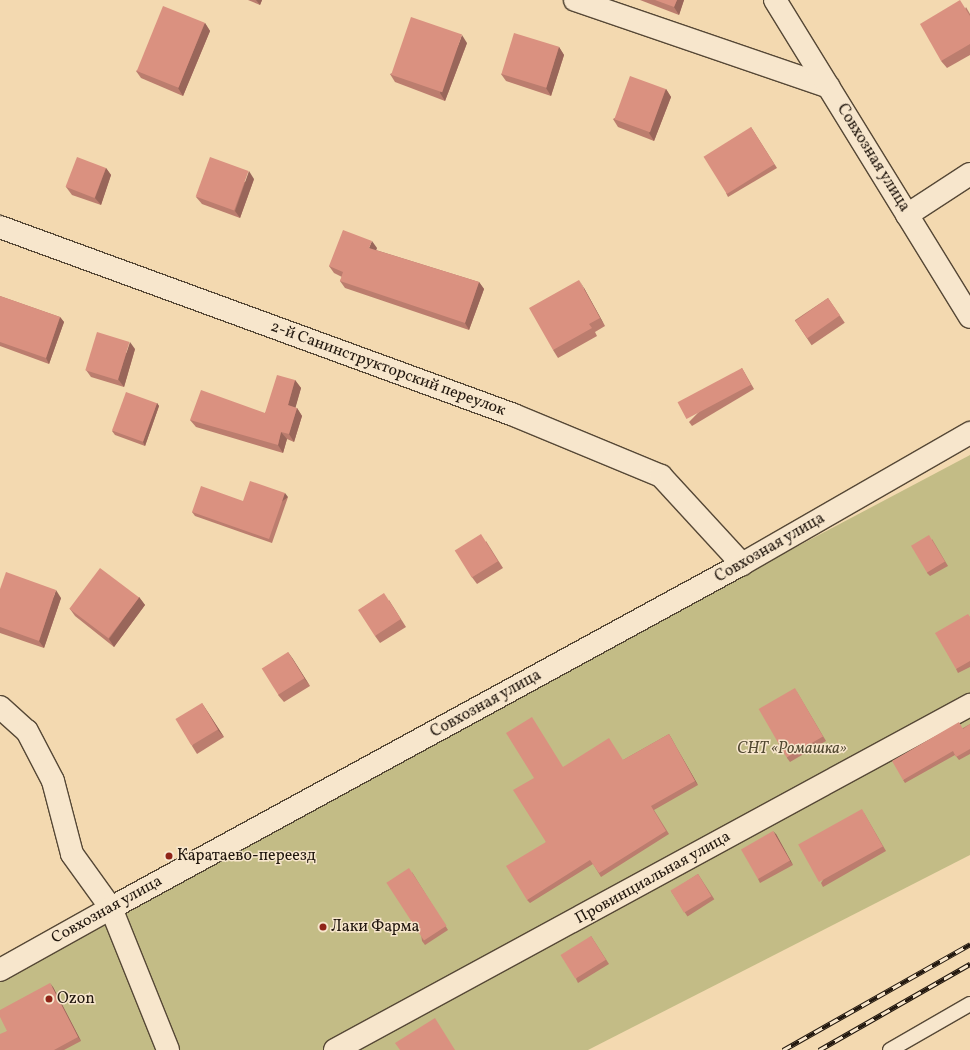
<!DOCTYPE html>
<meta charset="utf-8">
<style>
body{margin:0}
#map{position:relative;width:970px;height:1050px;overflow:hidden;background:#f3d9b0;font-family:Vollkorn,serif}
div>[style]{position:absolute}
.green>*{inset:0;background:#c3bc86}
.roads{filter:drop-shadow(1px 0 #564836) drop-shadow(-1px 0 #564836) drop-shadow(0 1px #564836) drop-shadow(0 -1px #564836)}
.service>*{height:14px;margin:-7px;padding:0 7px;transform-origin:7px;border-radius:7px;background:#f7e6cc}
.minor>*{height:22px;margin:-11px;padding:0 11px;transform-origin:11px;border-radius:11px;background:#f7e6cc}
.tertiary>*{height:22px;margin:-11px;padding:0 11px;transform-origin:11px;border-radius:11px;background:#f7e6cc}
.rail>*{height:4.5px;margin-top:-2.25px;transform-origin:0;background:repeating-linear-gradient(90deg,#f7e6cc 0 9px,#21170e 0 18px);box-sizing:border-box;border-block:1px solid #21170e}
.wall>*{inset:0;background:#bb7d6e;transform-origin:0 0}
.shaded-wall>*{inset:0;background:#99665a;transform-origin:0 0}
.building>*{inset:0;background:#da9180;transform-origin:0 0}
.dots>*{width:11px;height:11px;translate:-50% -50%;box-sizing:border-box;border:2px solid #f7e6cc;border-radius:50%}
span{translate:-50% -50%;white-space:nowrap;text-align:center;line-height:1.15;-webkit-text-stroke:3px #f7e6cc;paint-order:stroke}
.street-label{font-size:16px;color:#21170e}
.park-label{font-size:16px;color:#524932;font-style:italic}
.poi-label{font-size:16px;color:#21170e}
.left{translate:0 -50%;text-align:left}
</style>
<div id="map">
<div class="green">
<i style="clip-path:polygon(970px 455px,970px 855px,588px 1050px,0 1050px,0 977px,137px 896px)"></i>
</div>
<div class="roads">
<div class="service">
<i style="left:890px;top:1050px;width:92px;rotate:-29.9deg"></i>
</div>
<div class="minor">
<i style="left:575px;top:0;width:268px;rotate:18.9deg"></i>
<i style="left:775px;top:0;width:372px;rotate:58.4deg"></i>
<i style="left:907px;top:215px;width:75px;rotate:-33.1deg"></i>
<i style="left:0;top:227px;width:547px;rotate:20.09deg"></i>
<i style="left:514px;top:415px;width:159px;rotate:22.5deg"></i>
<i style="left:661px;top:476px;width:120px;rotate:47.4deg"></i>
<i style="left:0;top:707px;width:36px;rotate:42deg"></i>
<i style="left:27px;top:731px;width:56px;rotate:62.5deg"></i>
<i style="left:53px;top:781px;width:75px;rotate:75.4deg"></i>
<i style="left:72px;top:854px;width:67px;rotate:54.2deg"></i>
<i style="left:111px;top:908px;width:153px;rotate:68.1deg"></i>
<i style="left:0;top:970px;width:127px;rotate:-29.2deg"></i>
<i style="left:335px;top:1050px;width:723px;rotate:-28.52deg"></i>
</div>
<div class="tertiary">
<i style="left:111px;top:908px;width:719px;rotate:-28.6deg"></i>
<i style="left:742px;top:564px;width:263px;rotate:-29.9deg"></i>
</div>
</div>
<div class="rail">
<i style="left:783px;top:1050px;width:215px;rotate:-29.5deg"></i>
<i style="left:819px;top:1050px;width:174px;rotate:-29.7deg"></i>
</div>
<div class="wall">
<i style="clip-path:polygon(248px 0,262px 0,260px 5px)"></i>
<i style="clip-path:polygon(640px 0,684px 0,679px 15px)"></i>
<i style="clip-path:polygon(966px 7px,970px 14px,970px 55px,947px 68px,941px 61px)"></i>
<i style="clip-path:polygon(205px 23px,210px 31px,183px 96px,141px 78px,136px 71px)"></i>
<i style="clip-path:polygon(467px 43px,445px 101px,395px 82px,390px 74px)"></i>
<i style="clip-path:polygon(559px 47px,564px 55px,551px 96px,506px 81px,501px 74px)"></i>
<i style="clip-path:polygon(666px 89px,671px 97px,654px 141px,618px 127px,613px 119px)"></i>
<i style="clip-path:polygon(751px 127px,777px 168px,728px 197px,726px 193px)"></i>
<i style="clip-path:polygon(106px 168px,111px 175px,101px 205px,72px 195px,66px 187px)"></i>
<i style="clip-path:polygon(254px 179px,240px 218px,202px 204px,196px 197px)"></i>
<i style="clip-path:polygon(377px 248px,376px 250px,479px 282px,484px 289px,469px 330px,345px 288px,340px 281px,342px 277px,334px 273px,329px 266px)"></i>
<i style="clip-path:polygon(584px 288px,605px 326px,595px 332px,597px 336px,558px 358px,553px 350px)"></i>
<i style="clip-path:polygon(0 296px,60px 317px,64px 322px,49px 364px,0 346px)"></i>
<i style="left:828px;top:298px;width:30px;height:40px;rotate:56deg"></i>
<i style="clip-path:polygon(135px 349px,124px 387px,91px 377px,86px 370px)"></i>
<i style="clip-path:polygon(742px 368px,754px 389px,692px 426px,689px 422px)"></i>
<i style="clip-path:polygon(295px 380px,301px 388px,295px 408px,297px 408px,302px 416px,294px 442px,287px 439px,283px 453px,196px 427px,190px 420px,265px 413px)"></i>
<i style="clip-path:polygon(157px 403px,159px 406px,145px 446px,115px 435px,112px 431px)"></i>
<i style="clip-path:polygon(288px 497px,272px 543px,195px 516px,192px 512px,243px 501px)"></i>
<i style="clip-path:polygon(932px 539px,948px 566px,930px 576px,927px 573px)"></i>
<i style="clip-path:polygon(486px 541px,503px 568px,477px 584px,471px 576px)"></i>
<i style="clip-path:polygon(0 589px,61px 598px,44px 648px,0 633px)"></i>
<i style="clip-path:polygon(139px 597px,145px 605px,114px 647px,75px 616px,70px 609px)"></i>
<i style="clip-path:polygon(389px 600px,406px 627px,380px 643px,375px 636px)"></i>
<i style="clip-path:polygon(970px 616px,970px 667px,958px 673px,956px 669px)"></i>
<i style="clip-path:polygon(288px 652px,310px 686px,284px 702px,278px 695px)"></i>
<i style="clip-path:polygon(797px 692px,826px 741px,790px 762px,787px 758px)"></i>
<i style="clip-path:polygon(202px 703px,224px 737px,197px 754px,192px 746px)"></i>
<i style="clip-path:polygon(970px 724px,970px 754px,959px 760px,955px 755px,905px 783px,903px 780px,963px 728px)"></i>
<i style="clip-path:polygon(669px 734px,698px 785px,654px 810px,669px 834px,601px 877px,593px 864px,530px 903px,527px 900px,546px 842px,534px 778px,563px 767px,623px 760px)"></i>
<i style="clip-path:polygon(864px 813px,886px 851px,823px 887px,821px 883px)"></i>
<i style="clip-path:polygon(776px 834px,793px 865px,760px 883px,758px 879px)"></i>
<i style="clip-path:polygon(412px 872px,448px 930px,425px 945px,422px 941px)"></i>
<i style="left:698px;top:874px;width:30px;height:32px;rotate:57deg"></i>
<i style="clip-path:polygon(591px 936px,609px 964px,578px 983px,576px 979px)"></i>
<i style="clip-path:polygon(53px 987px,81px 1041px,64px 1050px,0 1050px,7px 1031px)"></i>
</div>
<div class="shaded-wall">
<i style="clip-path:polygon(256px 0,262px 0,260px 5px)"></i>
<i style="clip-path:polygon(677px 0,684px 0,679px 15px,674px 7px)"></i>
<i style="clip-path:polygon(205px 23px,210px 31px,183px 96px,178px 88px)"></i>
<i style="clip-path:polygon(462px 35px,467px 43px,445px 101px,440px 93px)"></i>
<i style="clip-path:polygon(559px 47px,564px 55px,551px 96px,546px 88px)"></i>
<i style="clip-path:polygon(666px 89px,671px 97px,654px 141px,649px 133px)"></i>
<i style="clip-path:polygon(106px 168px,111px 175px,101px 205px,95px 198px)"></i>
<i style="clip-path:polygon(249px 171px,254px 179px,240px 218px,235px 211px)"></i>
<i style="clip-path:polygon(372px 241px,377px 248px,374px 255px,369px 248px)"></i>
<i style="clip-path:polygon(579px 280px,584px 288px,605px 326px,600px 318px)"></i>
<i style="clip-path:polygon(479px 282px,484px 289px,469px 330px,465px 323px)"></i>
<i style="clip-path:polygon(60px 317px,64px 322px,49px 364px,46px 358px)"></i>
<i style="clip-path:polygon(130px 342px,135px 349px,124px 387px,118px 379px)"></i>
<i style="clip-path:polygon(295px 380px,301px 388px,294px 413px,288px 405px)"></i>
<i style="clip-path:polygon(157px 403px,159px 406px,145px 446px,143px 442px)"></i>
<i style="clip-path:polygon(297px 408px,302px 416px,294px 442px,289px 434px)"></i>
<i style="clip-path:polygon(281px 432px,287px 439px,283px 453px,278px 445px)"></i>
<i style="left:285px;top:493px;width:5px;height:49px;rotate:53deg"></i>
<i style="clip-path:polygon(56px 590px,61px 598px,44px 648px,39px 641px)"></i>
<i style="clip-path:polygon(139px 597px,145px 605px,114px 647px,109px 639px)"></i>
<i style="clip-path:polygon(288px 652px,293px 659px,310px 686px,304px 678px)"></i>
<i style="clip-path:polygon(202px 703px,207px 711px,224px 737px,218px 730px)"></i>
<i style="clip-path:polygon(669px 734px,671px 738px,698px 785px,695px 781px)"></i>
<i style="clip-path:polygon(773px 831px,776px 834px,793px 865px,790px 861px)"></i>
<i style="clip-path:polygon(50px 983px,53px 987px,81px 1041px,78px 1037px)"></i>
</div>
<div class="building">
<i style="clip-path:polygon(655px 0,677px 0,674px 7px)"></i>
<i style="clip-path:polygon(960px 0,970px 16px,970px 44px,941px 61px,920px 24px)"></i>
<i style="left:163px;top:6px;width:45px;height:70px;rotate:22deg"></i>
<i style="left:411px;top:17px;width:54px;height:61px;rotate:19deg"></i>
<i style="left:514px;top:33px;width:47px;height:43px;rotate:17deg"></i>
<i style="left:630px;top:76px;width:38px;height:46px;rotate:20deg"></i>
<i style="left:751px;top:127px;width:44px;height:56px;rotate:58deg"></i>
<i style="left:77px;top:157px;width:31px;height:32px;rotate:21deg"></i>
<i style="left:210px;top:157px;width:41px;height:42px;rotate:20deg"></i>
<i style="clip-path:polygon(343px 230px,372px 241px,369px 248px,479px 282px,465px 323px,340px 281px,343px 272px,329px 266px)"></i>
<i style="clip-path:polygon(579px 280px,600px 318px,589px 324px,592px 328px,553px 350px,529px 308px)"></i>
<i style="clip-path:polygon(0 296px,60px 317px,46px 358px,0 342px)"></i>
<i style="left:828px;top:298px;width:21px;height:40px;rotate:55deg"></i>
<i style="left:97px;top:332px;width:34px;height:40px;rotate:17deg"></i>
<i style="left:742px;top:368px;width:19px;height:73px;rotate:62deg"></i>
<i style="clip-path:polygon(277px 375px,295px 380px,288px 405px,297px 408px,289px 434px,281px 432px,278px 445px,190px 420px,201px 390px,265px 413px)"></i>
<i style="left:126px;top:392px;width:33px;height:41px;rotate:20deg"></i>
<i style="clip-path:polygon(250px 481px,285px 493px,269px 539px,192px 512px,201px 486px,243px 501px)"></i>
<i style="left:481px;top:534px;width:32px;height:31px;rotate:58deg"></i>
<i style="left:929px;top:535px;width:31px;height:21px;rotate:59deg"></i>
<i style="left:100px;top:568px;width:49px;height:51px;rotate:37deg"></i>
<i style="clip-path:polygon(6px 572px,56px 590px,39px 641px,0 627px,0 589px)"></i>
<i style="left:384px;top:593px;width:31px;height:31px;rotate:57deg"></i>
<i style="clip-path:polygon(968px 614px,970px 617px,970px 661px,956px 669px,935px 633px)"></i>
<i style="left:288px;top:652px;width:31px;height:31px;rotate:58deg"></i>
<i style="left:795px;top:688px;width:56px;height:42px;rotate:60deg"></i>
<i style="left:202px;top:703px;width:31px;height:31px;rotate:59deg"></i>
<i style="clip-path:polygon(532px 717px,563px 767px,609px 738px,623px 760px,669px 734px,695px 781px,651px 806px,666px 831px,599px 873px,590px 860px,527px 900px,506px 866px,546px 842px,513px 790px,534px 778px,506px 733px)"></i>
<i style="clip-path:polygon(959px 722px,963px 729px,970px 724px,970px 749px,956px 757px,953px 751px,903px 780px,892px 761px)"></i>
<i style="left:862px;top:809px;width:43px;height:73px;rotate:61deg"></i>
<i style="left:773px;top:831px;width:34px;height:37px;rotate:60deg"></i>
<i style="left:409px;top:868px;width:69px;height:27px;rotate:57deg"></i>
<i style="left:698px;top:874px;width:26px;height:32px;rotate:59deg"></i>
<i style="left:591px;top:936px;width:28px;height:36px;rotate:58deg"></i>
<i style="clip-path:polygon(50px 983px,78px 1037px,54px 1050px,0 1050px,0 1034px,7px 1031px,0 1017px,0 1010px)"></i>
<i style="clip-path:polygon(435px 1018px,455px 1050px,400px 1050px,395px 1043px)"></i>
</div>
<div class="dots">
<i style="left:169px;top:856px;background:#8f2418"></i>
<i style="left:323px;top:927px;background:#8f2418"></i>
<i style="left:49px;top:999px;background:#8f2418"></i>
</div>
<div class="street-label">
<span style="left:873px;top:158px;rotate:58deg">Совхозная улица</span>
<span style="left:388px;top:369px;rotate:20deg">2-й Санинструкторский переулок</span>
<span style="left:770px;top:548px;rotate:-30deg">Совхозная улица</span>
<span style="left:486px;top:704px;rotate:-29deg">Совхозная улица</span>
<span style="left:653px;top:878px;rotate:-29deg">Провинциальная улица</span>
<span style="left:107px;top:910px;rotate:-29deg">Совхозная улица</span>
</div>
<div class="park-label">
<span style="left:792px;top:749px">СНТ «Ромашка»</span>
</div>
<div class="poi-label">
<span class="left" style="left:177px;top:856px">Каратаево-переезд</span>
<span class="left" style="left:331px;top:927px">Лаки Фарма</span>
<span class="left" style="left:57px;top:999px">Ozon</span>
</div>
</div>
